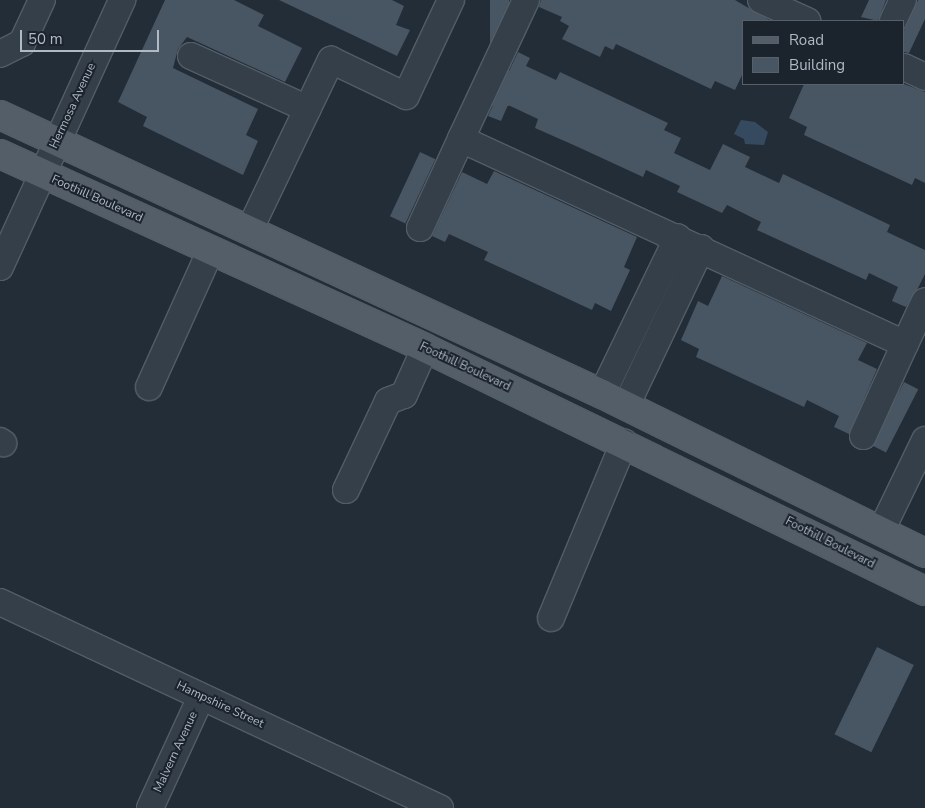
<!DOCTYPE html>
<style>
body{margin:0}
#map{position:relative;width:925px;height:808px;overflow:hidden;background:#222d38;font-family:"Nunito Sans",sans-serif}
div>[style]{position:absolute}
.water>*{inset:0;background:#364a5f}
.building>*{inset:0;background:#485562;transform-origin:0 0}
.roads{filter:drop-shadow(1px 0 #535d66) drop-shadow(-1px 0 #535d66) drop-shadow(0 1px #535d66) drop-shadow(0 -1px #535d66)}
.minor>*{height:26px;margin:-13px;padding:0 13px;transform-origin:13px;border-radius:13px;background:#353f49}
.major>*{height:28px;margin:-14px;padding:0 14px;transform-origin:14px;border-radius:14px;background:#535e69}
span{translate:-50% -50%;white-space:nowrap;text-align:center;line-height:1.15;-webkit-text-stroke:4px #1b242d;paint-order:stroke}
.street-label{font-size:12px;color:#b0bac5}
.legend{position:absolute;left:742px;top:20px;width:162px;height:65px;box-sizing:border-box;background:#1b242d;border:1px solid #57606a;margin:0;padding:6px 9px;list-style:none;font-size:15px;color:#b0bac5}
.legend li{display:flex;align-items:center;gap:10px;height:25px}
.legend b{width:25px;border:1px solid #57606a}
.scale{position:absolute;left:20px;top:30px;width:139px;height:22px;box-sizing:border-box;border:2px solid #b0bac5;border-top:0;padding-left:6px;font-size:15px;line-height:18px;white-space:nowrap;color:#b0bac5;-webkit-text-stroke:4px #1b242d;paint-order:stroke}
</style>
<div id="map">
<div class="water">
<i style="clip-path:polygon(741px 120px,755px 122px,768px 132px,764px 145px,745px 144px,744px 139px,734px 134px)"></i>
</div>
<div class="building">
<i style="clip-path:polygon(165px 0,234px 0,264px 15px,258px 26px,302px 48px,285px 82px,187px 37px,178px 49px,173px 68px,258px 109px,246px 135px,258px 141px,243px 175px,143px 126px,147px 117px,118px 102px)"></i>
<i style="clip-path:polygon(279px 0,392px 0,404px 6px,396px 25px,410px 30px,397px 56px)"></i>
<i style="left:490px;top:0;width:19px;height:106px"></i>
<i style="clip-path:polygon(541px 0,735px 0,771px 21px,744px 21px,744px 71px,735px 90px,715px 81px,711px 89px,616px 44px,613px 50px,605px 46px,600px 57px,562px 39px,569px 26px,560px 21px,562px 17px,539px 7px)"></i>
<i style="clip-path:polygon(869px 0,886px 0,878px 21px,861px 17px)"></i>
<i style="clip-path:polygon(918px 0,925px 0,925px 19px,909px 53px,904px 52px,904px 31px)"></i>
<i style="clip-path:polygon(518px 52px,530px 58px,526px 66px,556px 80px,560px 72px,668px 123px,664px 130px,681px 138px,674px 153px,710px 170px,723px 144px,750px 157px,745px 167px,779px 183px,783px 174px,890px 225px,887px 232px,925px 250px,925px 274px,918px 288px,906px 307px,892px 301px,898px 287px,869px 273px,866px 280px,757px 230px,761px 222px,727px 205px,722px 213px,677px 192px,680px 186px,646px 170px,643px 177px,578px 147px,535px 128px,538px 119px,508px 105px,501px 121px,488px 116px)"></i>
<i style="clip-path:polygon(804px 84px,904px 84px,925px 92px,925px 183px,915px 178px,912px 185px,804px 135px,807px 127px,789px 118px)"></i>
<i style="left:420px;top:152px;width:17px;height:71px;rotate:25deg"></i>
<i style="clip-path:polygon(494px 171px,637px 237px,624px 267px,630px 270px,611px 311px,595px 303px,592px 310px,484px 260px,488px 252px,449px 234px,445px 242px,432px 236px,462px 172px,487px 184px)"></i>
<i style="clip-path:polygon(722px 276px,867px 343px,858px 360px,877px 369px,849px 434px,834px 427px,839px 416px,807px 400px,804px 407px,696px 357px,699px 349px,681px 340px,698px 301px,708px 306px)"></i>
<i style="left:904px;top:382px;width:16px;height:71px;rotate:27deg"></i>
<i style="left:877px;top:647px;width:41px;height:97px;rotate:26deg"></i>
</div>
<div class="roads">
<div class="minor">
<i style="left:526px;top:0;width:153px;rotate:115.1deg"></i>
<i style="left:461px;top:139px;width:489px;rotate:24.8deg"></i>
<i style="left:905px;top:344px;width:47px;rotate:-65.1deg"></i>
<i style="left:761px;top:0;width:51px;rotate:24.5deg"></i>
<i style="left:893px;top:21px;width:23px;rotate:-65deg"></i>
<i style="left:0;top:54px;width:25px;rotate:-27deg"></i>
<i style="left:22px;top:43px;width:47px;rotate:-65.1deg"></i>
<i style="left:191px;top:56px;width:128px;rotate:24.4deg"></i>
<i style="left:904px;top:67px;width:23px;rotate:25deg"></i>
<i style="left:420px;top:228px;width:98px;rotate:-65.3deg"></i>
<i style="left:249px;top:231px;width:190px;rotate:-64.4deg"></i>
<i style="left:331px;top:60px;width:83px;rotate:25.6deg"></i>
<i style="left:406px;top:96px;width:106px;rotate:-64.9deg"></i>
<i style="left:0;top:267px;width:294px;rotate:-65.4deg"></i>
<i style="left:149px;top:387px;width:150px;rotate:-65.7deg"></i>
<i style="left:602px;top:394px;width:174px;rotate:-64.2deg"></i>
<i style="left:626px;top:406px;width:175px;rotate:-64.6deg"></i>
<i style="left:863px;top:436px;width:101px;rotate:-65.5deg"></i>
<i style="left:0;top:441px;width:4px;rotate:34deg"></i>
<i style="left:346px;top:490px;width:98px;rotate:-64.7deg"></i>
<i style="left:388px;top:401px;width:17px;rotate:-21deg"></i>
<i style="left:404px;top:395px;width:51px;rotate:-65.9deg"></i>
<i style="left:881px;top:531px;width:101px;rotate:-64.2deg"></i>
<i style="left:0;top:602px;width:486px;rotate:25.1deg"></i>
<i style="left:551px;top:618px;width:190px;rotate:-67.4deg"></i>
<i style="left:150px;top:808px;width:122px;rotate:-65.3deg"></i>
</div>
<div class="major">
<i style="left:0;top:115px;width:664px;rotate:24.87deg"></i>
<i style="left:602px;top:394px;width:360px;rotate:26.2deg"></i>
<i style="left:0;top:154px;width:467px;rotate:24.5deg"></i>
<i style="left:425px;top:348px;width:556px;rotate:25.92deg"></i>
</div>
</div>
<div class="street-label">
<span style="left:73px;top:106px;rotate:-65deg">Hermosa Avenue</span>
<span style="left:97px;top:199px;rotate:24deg">Foothill Boulevard</span>
<span style="left:465px;top:367px;rotate:25deg">Foothill Boulevard</span>
<span style="left:830px;top:543px;rotate:27deg">Foothill Boulevard</span>
<span style="left:220px;top:705px;rotate:25deg">Hampshire Street</span>
<span style="left:176px;top:752px;rotate:-65deg">Malvern Avenue</span>
</div>
<ul class="legend">
<li><b style="height:6px;background:#535e69"></b>Road</li>
<li><b style="height:14px;background:#485562"></b>Building</li>
</ul>
<div class="scale">50 m</div>
</div>
